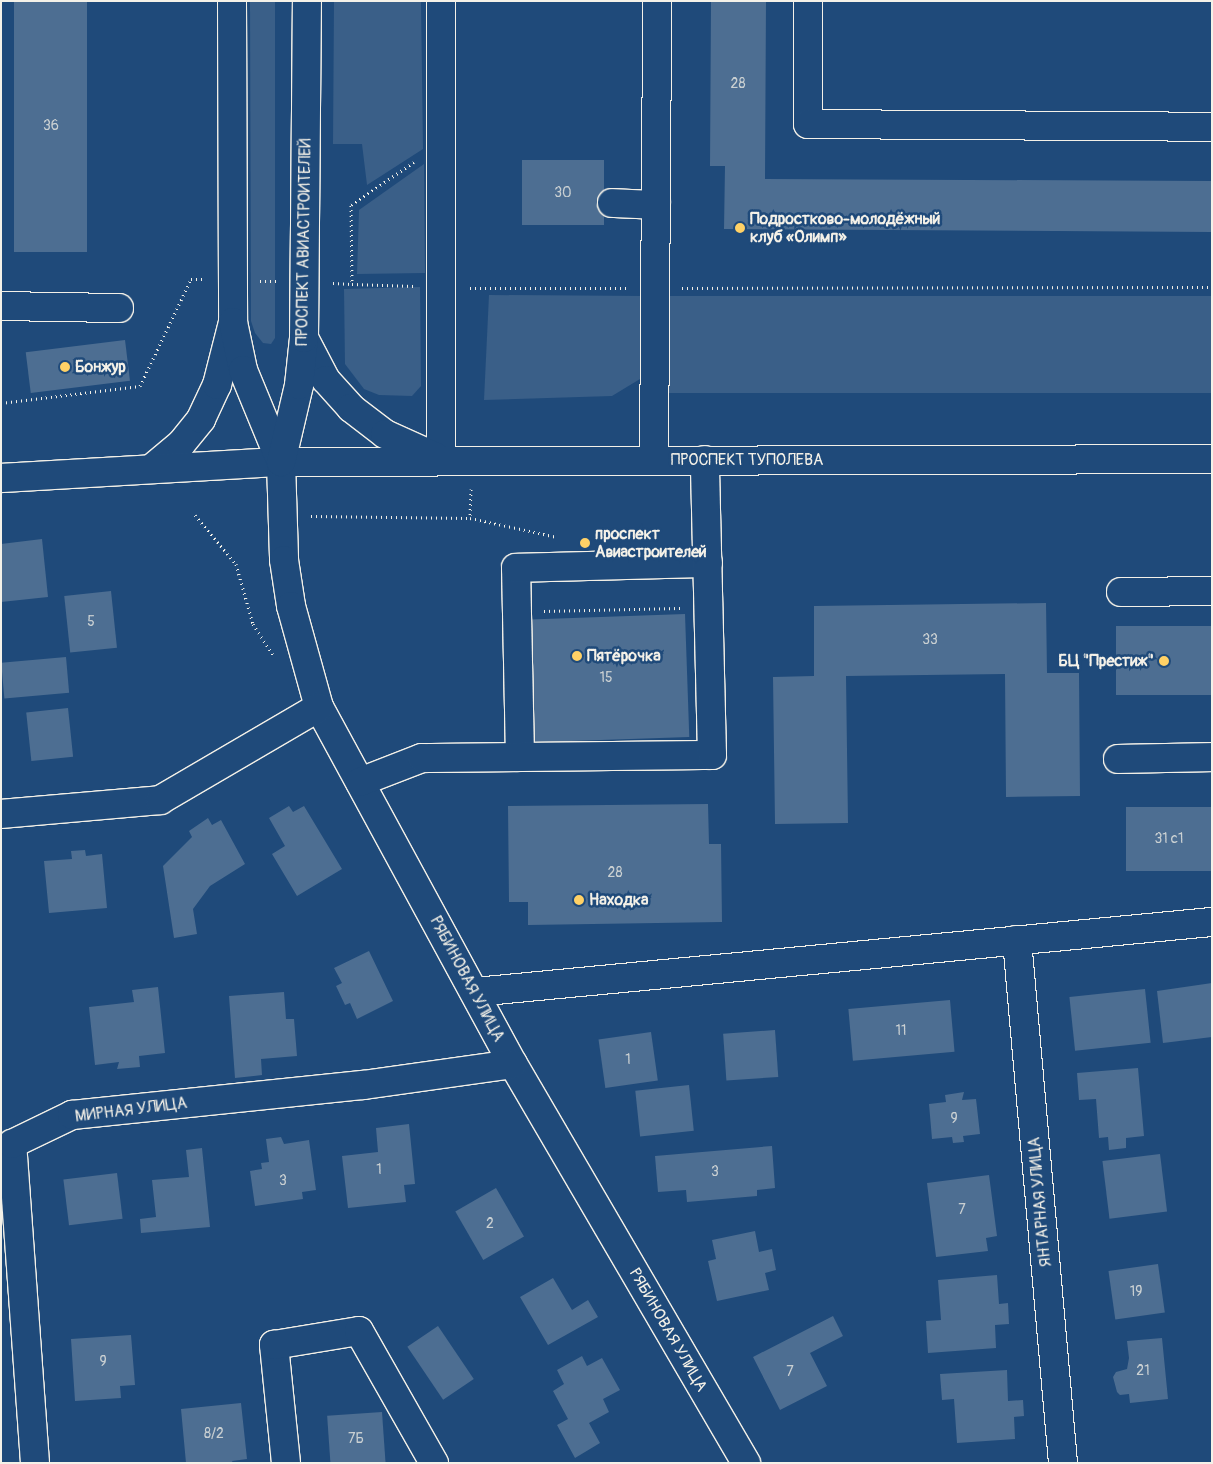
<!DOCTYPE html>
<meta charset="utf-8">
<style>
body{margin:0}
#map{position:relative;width:1213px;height:1464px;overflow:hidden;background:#1f4a7a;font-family:Pangolin,sans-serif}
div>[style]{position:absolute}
.green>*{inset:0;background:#3a5f88;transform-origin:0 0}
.building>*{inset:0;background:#4d6e92;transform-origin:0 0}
.path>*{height:3px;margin-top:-1.5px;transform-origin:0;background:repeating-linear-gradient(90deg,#f4f1e8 0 1px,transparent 0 5px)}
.roads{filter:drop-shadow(1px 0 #f4f1e8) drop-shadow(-1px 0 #f4f1e8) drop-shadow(0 1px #f4f1e8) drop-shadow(0 -1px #f4f1e8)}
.minor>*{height:28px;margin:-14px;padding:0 14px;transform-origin:14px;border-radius:14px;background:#1f4a7a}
.major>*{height:28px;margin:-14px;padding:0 14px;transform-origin:14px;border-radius:14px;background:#1f4a7a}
.dots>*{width:14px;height:14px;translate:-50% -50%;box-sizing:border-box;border:2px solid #1f4a7a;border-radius:50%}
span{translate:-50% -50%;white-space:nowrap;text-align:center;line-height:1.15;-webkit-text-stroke:5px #1f4a7a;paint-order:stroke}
.number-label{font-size:14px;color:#cad0d2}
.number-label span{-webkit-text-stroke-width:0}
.poi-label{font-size:16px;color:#f4f1e8;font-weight:700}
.left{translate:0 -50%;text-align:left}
.right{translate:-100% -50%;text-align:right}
.street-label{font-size:16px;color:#f4f1e8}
.frame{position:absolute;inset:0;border:2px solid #f4f1e8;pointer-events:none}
</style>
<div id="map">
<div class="green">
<i style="clip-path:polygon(250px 1px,275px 1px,275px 338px,271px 344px,263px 343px,255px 333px,251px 321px)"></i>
<i style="clip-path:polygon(334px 1px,421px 1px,423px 149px,367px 185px,362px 144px,333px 144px)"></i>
<i style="clip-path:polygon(424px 164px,425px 273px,357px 274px,359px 210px)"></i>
<i style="clip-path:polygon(420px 287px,421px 386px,412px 396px,379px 395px,364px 389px,345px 364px,344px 289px)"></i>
<i style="clip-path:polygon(489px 295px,645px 296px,640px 379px,612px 396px,484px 400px)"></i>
<i style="left:668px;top:296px;width:544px;height:97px"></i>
</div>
<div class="building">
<i style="left:14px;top:1px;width:73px;height:251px"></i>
<i style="clip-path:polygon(711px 1px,766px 1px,765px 179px,1212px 181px,1212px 232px,724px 229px,725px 166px,710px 166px)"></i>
<i style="left:522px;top:160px;width:82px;height:65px"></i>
<i style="left:125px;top:340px;width:41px;height:100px;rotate:83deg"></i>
<i style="clip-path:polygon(42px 539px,48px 597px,1px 602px,1px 544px)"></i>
<i style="left:111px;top:591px;width:57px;height:47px;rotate:84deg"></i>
<i style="clip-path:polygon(1046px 603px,1047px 673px,1079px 673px,1080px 796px,1006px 797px,1005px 674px,846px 676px,848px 823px,775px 824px,773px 677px,814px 676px,814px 606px)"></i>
<i style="left:685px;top:614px;width:123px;height:162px;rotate:88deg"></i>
<i style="left:1212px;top:626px;width:69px;height:96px;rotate:90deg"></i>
<i style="left:66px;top:657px;width:36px;height:65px;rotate:85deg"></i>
<i style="left:68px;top:708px;width:49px;height:42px;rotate:84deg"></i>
<i style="clip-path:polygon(708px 804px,709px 844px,721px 844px,722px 922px,528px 925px,528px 902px,509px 902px,508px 806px)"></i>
<i style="clip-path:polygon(289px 806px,293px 812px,304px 806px,342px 869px,297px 896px,272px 854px,285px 846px,269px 818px)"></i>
<i style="left:1212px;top:807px;width:64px;height:86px;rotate:90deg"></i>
<i style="clip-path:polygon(208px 818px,212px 825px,221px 820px,245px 864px,210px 886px,193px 909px,197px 934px,174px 938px,163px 866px,192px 837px,189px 831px)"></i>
<i style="clip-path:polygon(85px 850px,86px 856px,102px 854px,107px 908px,49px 913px,44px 861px,72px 859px,71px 851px)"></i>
<i style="clip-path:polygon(369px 951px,393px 1001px,357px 1019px,350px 1003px,345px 1005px,336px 986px,342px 983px,334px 968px)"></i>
<i style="clip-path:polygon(1212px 983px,1212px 1037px,1163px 1043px,1157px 991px)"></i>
<i style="clip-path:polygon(158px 987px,165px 1053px,139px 1056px,140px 1067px,117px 1069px,119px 1062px,95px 1065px,89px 1007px,134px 1002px,132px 990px)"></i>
<i style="left:1145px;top:989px;width:54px;height:76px;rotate:84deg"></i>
<i style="clip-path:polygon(284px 992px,286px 1019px,294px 1019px,297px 1056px,261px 1059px,262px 1075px,235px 1078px,229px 996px)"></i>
<i style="left:950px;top:1000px;width:52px;height:102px;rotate:85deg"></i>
<i style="left:775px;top:1030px;width:47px;height:52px;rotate:86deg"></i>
<i style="left:651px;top:1032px;width:49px;height:53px;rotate:82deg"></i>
<i style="clip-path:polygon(1138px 1068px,1144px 1136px,1126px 1138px,1126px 1148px,1109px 1150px,1108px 1137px,1099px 1138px,1096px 1099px,1079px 1100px,1077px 1073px)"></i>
<i style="left:689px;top:1085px;width:46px;height:54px;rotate:84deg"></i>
<i style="clip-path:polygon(964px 1092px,962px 1100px,976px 1099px,980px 1134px,963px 1136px,964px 1142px,953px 1143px,952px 1137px,932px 1139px,929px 1104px,946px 1102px,945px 1095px)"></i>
<i style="clip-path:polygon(409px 1124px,415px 1184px,404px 1185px,406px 1202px,348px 1208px,342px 1156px,378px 1152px,376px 1128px)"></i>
<i style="clip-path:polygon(281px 1137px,284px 1144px,309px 1140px,316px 1190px,302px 1192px,303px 1199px,255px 1206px,250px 1171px,262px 1169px,261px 1163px,269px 1162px,266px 1139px)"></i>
<i style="clip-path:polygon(772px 1146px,775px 1188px,757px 1190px,757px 1196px,687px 1202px,686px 1190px,658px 1192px,655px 1156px)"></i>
<i style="clip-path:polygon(202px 1148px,210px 1227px,141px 1233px,140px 1219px,156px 1217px,152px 1180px,189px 1177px,186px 1150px)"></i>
<i style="left:1160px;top:1154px;width:58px;height:58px;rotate:83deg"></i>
<i style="left:117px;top:1173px;width:46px;height:54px;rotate:83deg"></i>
<i style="clip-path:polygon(989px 1175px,997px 1236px,986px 1238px,988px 1251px,936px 1257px,927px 1183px)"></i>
<i style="left:496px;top:1188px;width:56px;height:47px;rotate:60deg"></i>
<i style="clip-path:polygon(755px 1231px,759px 1252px,772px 1249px,776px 1270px,765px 1273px,769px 1290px,717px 1301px,708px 1261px,716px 1259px,712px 1240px)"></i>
<i style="left:1158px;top:1264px;width:49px;height:50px;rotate:82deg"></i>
<i style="clip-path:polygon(997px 1275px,999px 1304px,1008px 1303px,1009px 1324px,995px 1325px,996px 1348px,928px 1353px,926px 1321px,941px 1320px,938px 1280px)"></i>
<i style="clip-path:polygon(553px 1278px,572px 1310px,588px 1300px,598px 1317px,548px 1345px,520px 1297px)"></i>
<i style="clip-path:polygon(833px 1316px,843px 1336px,810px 1353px,827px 1386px,780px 1410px,753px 1357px)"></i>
<i style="left:438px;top:1326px;width:64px;height:37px;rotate:56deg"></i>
<i style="clip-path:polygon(131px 1335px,135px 1385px,120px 1386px,121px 1398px,75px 1401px,71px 1339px)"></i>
<i style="clip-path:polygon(1162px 1338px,1168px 1399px,1130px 1403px,1129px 1394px,1120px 1395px,1117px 1392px,1113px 1377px,1116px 1372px,1127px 1369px,1129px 1358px,1127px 1341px)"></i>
<i style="clip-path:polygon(582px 1356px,587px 1366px,602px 1358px,620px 1390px,603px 1399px,609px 1412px,589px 1423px,600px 1443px,575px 1458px,557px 1425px,568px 1419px,553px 1391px,564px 1384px,557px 1370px)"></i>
<i style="clip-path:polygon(1007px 1370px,1008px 1401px,1023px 1400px,1024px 1416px,1014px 1417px,1015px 1439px,957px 1443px,954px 1399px,942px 1400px,940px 1374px)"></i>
<i style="clip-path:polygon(241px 1403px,247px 1459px,232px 1461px,233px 1463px,186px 1463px,181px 1409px)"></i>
<i style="left:382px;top:1412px;width:51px;height:55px;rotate:86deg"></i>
</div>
<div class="path">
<i style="left:414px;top:162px;width:76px;rotate:145.7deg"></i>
<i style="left:351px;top:205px;width:79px;rotate:89.3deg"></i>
<i style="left:352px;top:284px;width:62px;rotate:1.8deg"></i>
<i style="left:260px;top:281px;width:17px"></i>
<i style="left:333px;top:283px;width:19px;rotate:3deg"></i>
<i style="left:470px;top:288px;width:159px"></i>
<i style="left:682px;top:288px;width:530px;rotate:-0.11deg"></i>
<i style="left:1px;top:403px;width:140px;rotate:-7deg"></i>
<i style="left:140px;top:386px;width:119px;rotate:-64.5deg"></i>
<i style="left:191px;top:279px;width:13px"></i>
<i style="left:471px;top:489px;width:29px;rotate:92deg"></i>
<i style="left:470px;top:518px;width:89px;rotate:12.3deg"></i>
<i style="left:195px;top:515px;width:64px;rotate:50.1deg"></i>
<i style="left:236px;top:564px;width:62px;rotate:74.2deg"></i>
<i style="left:253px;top:624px;width:37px;rotate:57deg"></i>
<i style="left:311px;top:516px;width:159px;rotate:0.7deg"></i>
<i style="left:544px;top:611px;width:136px;rotate:-1.3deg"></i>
</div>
<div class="roads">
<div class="minor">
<i style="left:441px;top:1px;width:459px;rotate:90deg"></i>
<i style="left:808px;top:1px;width:123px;rotate:90deg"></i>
<i style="left:808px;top:124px;width:404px;rotate:0.4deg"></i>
<i style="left:612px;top:203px;width:44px;rotate:2.6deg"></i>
<i style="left:1px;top:306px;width:118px;rotate:1deg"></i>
<i style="left:654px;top:460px;width:459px;rotate:-89.6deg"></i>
<i style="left:151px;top:469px;width:39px;rotate:-40deg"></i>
<i style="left:181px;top:444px;width:32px;rotate:-51deg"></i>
<i style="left:201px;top:419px;width:38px;rotate:-65deg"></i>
<i style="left:217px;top:385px;width:65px;rotate:-75.7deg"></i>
<i style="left:1px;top:478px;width:280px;rotate:-3.3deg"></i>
<i style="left:281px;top:462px;width:98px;rotate:88.2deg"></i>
<i style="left:284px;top:560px;width:47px;rotate:81.3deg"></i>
<i style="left:291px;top:606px;width:105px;rotate:74.5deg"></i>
<i style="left:319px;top:707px;width:406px;rotate:61.5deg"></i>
<i style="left:513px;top:1064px;width:462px;rotate:59.7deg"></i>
<i style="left:1121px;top:592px;width:91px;rotate:-0.6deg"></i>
<i style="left:520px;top:757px;width:189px;rotate:-91.2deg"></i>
<i style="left:516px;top:568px;width:192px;rotate:-1.5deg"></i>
<i style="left:1118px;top:759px;width:94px;rotate:-1.2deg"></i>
<i style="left:360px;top:782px;width:66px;rotate:-21.2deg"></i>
<i style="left:422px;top:758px;width:290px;rotate:-0.6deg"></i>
<i style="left:712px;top:755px;width:295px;rotate:-91.4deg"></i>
<i style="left:1px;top:814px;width:160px;rotate:-5deg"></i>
<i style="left:160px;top:800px;width:184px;rotate:-30.3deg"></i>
<i style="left:1017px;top:940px;width:525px;rotate:84.97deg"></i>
<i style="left:475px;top:992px;width:740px;rotate:-5.43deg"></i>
<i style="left:35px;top:1463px;width:320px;rotate:-94.1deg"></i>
<i style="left:12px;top:1144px;width:67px;rotate:-25.8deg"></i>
<i style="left:72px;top:1115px;width:294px;rotate:-5.9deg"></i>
<i style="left:364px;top:1085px;width:150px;rotate:-8deg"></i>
<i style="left:286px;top:1463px;width:119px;rotate:-95.8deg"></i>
<i style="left:274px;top:1345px;width:86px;rotate:-9.4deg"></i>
<i style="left:359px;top:1331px;width:152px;rotate:60.4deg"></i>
</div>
<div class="major">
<i style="left:232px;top:1px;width:321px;rotate:89.8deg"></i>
<i style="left:233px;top:322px;width:49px;rotate:78.2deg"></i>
<i style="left:243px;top:370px;width:100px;rotate:67.6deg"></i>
<i style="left:304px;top:338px;width:47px;rotate:62.4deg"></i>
<i style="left:326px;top:380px;width:38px;rotate:48deg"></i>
<i style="left:351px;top:408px;width:43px;rotate:37.4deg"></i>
<i style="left:385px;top:434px;width:56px;rotate:24.3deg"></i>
<i style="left:281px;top:462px;width:931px;rotate:-0.18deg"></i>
<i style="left:281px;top:462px;width:79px;rotate:-76.8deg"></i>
<i style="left:299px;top:385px;width:47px;rotate:-83.9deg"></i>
<i style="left:304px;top:338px;width:337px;rotate:-89.5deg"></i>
</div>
</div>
<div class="dots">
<i style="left:740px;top:228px;background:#ffd166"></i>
<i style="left:65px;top:367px;background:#ffd166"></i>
<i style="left:585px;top:543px;background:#ffd166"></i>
<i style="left:577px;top:656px;background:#ffd166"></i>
<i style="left:1164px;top:661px;background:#ffd166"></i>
<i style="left:579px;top:900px;background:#ffd166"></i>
</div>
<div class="number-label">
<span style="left:738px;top:84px">28</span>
<span style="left:51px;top:126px">36</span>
<span style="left:563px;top:193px">30</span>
<span style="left:91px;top:622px">5</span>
<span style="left:930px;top:640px">33</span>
<span style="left:606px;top:678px">15</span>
<span style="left:1169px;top:839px">31 с1</span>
<span style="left:615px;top:873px">28</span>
<span style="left:901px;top:1031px">11</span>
<span style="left:628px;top:1060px">1</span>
<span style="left:954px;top:1119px">9</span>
<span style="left:379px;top:1170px">1</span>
<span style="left:715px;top:1172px">3</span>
<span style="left:283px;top:1181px">3</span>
<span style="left:962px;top:1210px">7</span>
<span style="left:490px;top:1224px">2</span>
<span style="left:1136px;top:1292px">19</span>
<span style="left:103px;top:1362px">9</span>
<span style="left:1143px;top:1371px">21</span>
<span style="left:790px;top:1372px">7</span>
<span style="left:214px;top:1434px">8/2</span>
<span style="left:356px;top:1439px">7Б</span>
</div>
<div class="poi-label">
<span class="left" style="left:750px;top:228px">Подростково-молодёжный<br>клуб «Олимп»</span>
<span class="left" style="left:75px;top:367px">Бонжур</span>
<span class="left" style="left:595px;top:543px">проспект<br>Авиастроителей</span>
<span class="left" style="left:587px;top:656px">Пятёрочка</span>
<span class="right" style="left:1154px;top:661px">БЦ "Престиж"</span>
<span class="left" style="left:589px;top:900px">Находка</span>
</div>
<div class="street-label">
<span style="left:304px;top:242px;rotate:-89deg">ПРОСПЕКТ АВИАСТРОИТЕЛЕЙ</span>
<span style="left:747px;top:460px">ПРОСПЕКТ ТУПОЛЕВА</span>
<span style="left:467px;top:979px;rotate:62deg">РЯБИНОВАЯ УЛИЦА</span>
<span style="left:131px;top:1110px;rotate:-7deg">МИРНАЯ УЛИЦА</span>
<span style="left:1040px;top:1202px;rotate:-95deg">ЯНТАРНАЯ УЛИЦА</span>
<span style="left:668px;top:1330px;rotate:60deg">РЯБИНОВАЯ УЛИЦА</span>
</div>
<div class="frame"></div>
</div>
